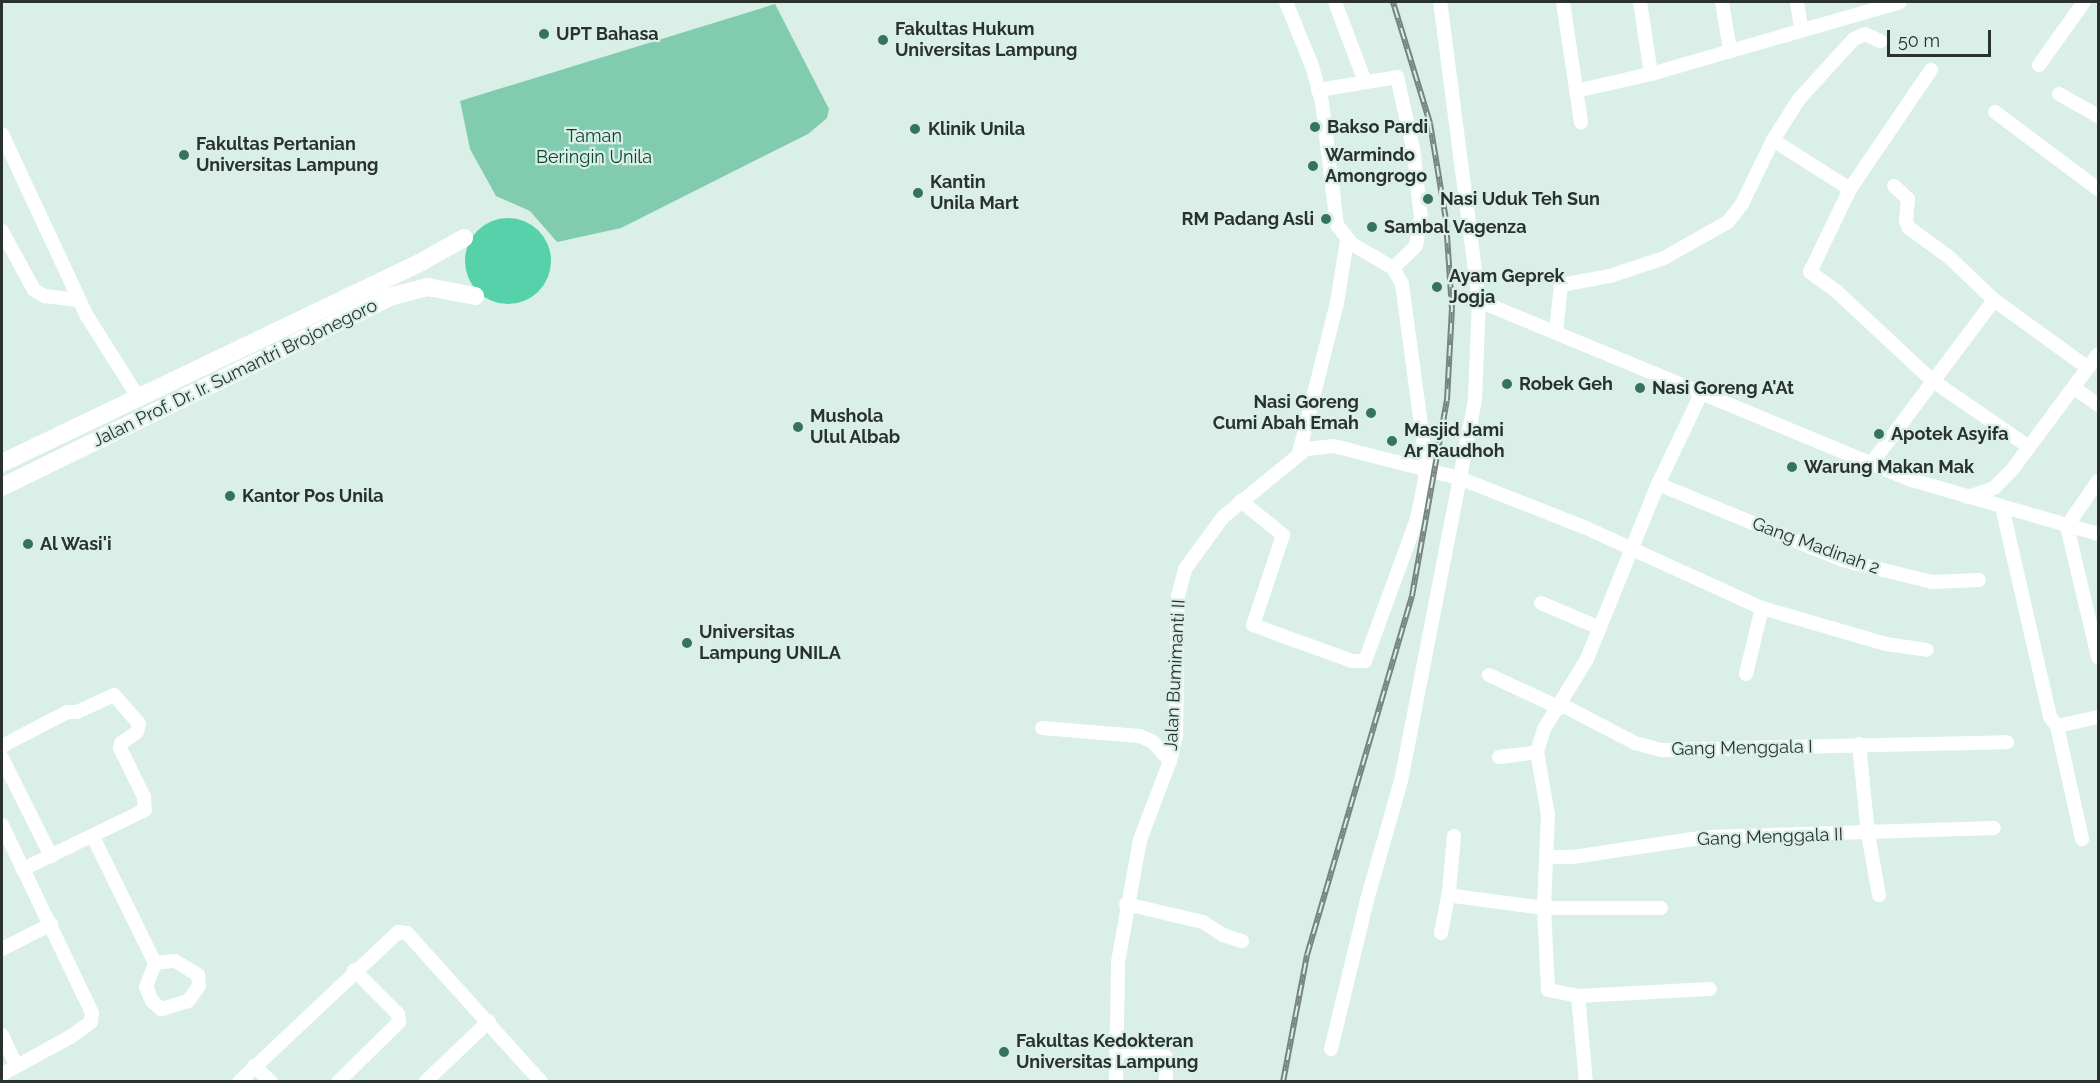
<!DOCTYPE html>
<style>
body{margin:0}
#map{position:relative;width:2100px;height:1083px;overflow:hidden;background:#daefe7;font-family:Raleway,sans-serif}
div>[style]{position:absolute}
.green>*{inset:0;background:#81cbaf}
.water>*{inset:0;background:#57d1a9}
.round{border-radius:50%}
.street>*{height:14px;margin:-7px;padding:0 7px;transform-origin:7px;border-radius:7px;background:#fff}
.secondary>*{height:18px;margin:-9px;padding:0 9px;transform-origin:9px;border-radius:9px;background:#fff}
.rail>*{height:6px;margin-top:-3px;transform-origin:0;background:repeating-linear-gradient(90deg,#daefe7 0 11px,#77857f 0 22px);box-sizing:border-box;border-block:2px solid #77857f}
.dots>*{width:16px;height:16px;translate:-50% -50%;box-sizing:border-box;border:3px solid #daefe7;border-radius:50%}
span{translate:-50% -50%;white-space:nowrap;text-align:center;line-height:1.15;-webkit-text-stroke:4.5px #daefe7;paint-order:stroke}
.poi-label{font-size:18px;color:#2a322e;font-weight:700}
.left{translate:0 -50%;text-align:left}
.right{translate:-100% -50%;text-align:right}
.park-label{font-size:18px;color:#0f4434}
.street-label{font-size:18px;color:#2a322e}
.frame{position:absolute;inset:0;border:3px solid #2a322e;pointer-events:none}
.scale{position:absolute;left:1887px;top:30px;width:104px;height:27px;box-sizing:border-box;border:3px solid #2a322e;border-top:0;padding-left:8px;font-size:18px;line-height:21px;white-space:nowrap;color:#2a322e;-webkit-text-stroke:4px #daefe7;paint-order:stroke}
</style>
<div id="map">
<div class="green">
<i style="clip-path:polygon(775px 4px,829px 109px,827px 118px,808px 134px,621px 228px,557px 242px,530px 211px,496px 196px,470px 149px,460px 101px)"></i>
</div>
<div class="water">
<i class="round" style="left:465px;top:218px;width:86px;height:86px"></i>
</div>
<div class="street">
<i style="left:1335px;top:2px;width:85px;rotate:69.4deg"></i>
<i style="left:1563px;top:2px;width:122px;rotate:81.5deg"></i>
<i style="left:1640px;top:2px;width:73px;rotate:81.3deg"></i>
<i style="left:1722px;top:2px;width:49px;rotate:80.5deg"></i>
<i style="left:1797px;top:2px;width:26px;rotate:81deg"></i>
<i style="left:2039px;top:65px;width:77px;rotate:-54.5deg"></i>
<i style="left:1318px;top:90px;width:80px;rotate:-9.3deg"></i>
<i style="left:1397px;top:77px;width:73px;rotate:77.3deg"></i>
<i style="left:1413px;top:148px;width:69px;rotate:83.4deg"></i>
<i style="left:1421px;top:217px;width:29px;rotate:100deg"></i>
<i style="left:1416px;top:246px;width:32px;rotate:136deg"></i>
<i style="left:1576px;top:91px;width:77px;rotate:-12.8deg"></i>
<i style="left:1651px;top:74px;width:259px;rotate:-16.1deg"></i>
<i style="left:2059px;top:94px;width:45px;rotate:29.4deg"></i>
<i style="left:1995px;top:112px;width:129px;rotate:36.8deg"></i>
<i style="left:2px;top:134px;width:201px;rotate:65deg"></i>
<i style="left:87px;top:316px;width:96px;rotate:57.8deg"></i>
<i style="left:1773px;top:140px;width:49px;rotate:-57.6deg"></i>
<i style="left:1799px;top:99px;width:81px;rotate:-47.5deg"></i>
<i style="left:1854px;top:39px;width:12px;rotate:-24deg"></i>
<i style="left:1865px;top:34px;width:17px;rotate:25deg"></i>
<i style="left:1850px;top:189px;width:144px;rotate:-55.8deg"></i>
<i style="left:2px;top:231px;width:67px;rotate:61.5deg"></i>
<i style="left:34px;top:290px;width:13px;rotate:29deg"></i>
<i style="left:45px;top:296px;width:33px;rotate:7deg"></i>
<i style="left:1994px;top:300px;width:116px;rotate:35.9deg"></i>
<i style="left:1479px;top:301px;width:469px;rotate:22.5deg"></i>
<i style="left:1912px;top:480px;width:194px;rotate:16.2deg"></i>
<i style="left:1556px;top:332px;width:47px;rotate:-83.9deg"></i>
<i style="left:1561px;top:285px;width:50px;rotate:-10.4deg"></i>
<i style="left:1610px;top:276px;width:57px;rotate:-18.4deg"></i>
<i style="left:1664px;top:258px;width:73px;rotate:-29.4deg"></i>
<i style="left:1728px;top:222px;width:23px;rotate:-52deg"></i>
<i style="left:1742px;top:204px;width:71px;rotate:-64.2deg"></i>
<i style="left:1773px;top:140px;width:91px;rotate:32.5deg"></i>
<i style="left:1850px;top:189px;width:92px;rotate:115.7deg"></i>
<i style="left:1810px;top:272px;width:32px;rotate:36deg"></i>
<i style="left:1836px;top:291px;width:132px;rotate:42.9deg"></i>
<i style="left:1933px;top:381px;width:116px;rotate:34.5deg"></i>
<i style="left:2074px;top:388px;width:29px;rotate:35deg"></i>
<i style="left:1701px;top:394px;width:100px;rotate:115.5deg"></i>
<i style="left:1658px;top:484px;width:189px;rotate:112.1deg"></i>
<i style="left:1587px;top:659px;width:82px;rotate:121.6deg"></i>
<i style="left:1544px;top:729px;width:24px;rotate:107deg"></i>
<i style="left:1537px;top:752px;width:64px;rotate:80.1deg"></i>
<i style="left:1548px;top:815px;width:93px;rotate:92.5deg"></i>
<i style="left:1544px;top:908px;width:82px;rotate:87.2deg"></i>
<i style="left:1548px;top:990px;width:31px;rotate:11deg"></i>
<i style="left:1578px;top:996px;width:132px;rotate:-3deg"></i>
<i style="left:1299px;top:453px;width:155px;rotate:-75.8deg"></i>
<i style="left:1337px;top:303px;width:64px;rotate:-81deg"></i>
<i style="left:1871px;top:464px;width:205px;rotate:-53.1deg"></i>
<i style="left:1994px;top:300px;width:62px;rotate:-136.3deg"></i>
<i style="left:1949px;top:257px;width:49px;rotate:-144.1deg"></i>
<i style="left:1909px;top:228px;width:8px;rotate:-113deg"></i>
<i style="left:1906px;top:221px;width:22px;rotate:-85deg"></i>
<i style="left:1908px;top:199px;width:19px;rotate:-137deg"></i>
<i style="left:2098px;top:481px;width:55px;rotate:124.6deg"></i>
<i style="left:2067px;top:526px;width:135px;rotate:76.7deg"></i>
<i style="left:1658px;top:484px;width:199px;rotate:22.4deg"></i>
<i style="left:1842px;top:560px;width:93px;rotate:13.7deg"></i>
<i style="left:1932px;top:582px;width:47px;rotate:-2.4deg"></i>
<i style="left:1968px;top:497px;width:28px;rotate:-19deg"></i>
<i style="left:1994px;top:488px;width:25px;rotate:-45deg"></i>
<i style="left:2012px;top:470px;width:144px;rotate:-53.4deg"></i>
<i style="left:1241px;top:501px;width:54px;rotate:39deg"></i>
<i style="left:1283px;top:535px;width:95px;rotate:108.4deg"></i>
<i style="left:1253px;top:625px;width:105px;rotate:20deg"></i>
<i style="left:1352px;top:661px;width:13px"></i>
<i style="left:1365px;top:661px;width:151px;rotate:-69.9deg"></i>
<i style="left:1417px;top:519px;width:51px;rotate:-78.7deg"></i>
<i style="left:1427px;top:469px;width:187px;rotate:-97.7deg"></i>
<i style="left:1402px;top:284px;width:18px;rotate:-119deg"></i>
<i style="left:1393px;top:268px;width:48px;rotate:-149.7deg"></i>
<i style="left:1352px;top:244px;width:24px;rotate:-128deg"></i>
<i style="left:1337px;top:225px;width:123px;rotate:-97deg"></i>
<i style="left:1322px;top:103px;width:38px;rotate:-105deg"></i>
<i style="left:1312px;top:66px;width:69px;rotate:-112.1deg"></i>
<i style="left:2002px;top:507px;width:215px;rotate:77.1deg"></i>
<i style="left:2050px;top:717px;width:11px;rotate:52deg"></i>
<i style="left:2057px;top:726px;width:42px;rotate:-12.4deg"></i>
<i style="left:1541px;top:603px;width:64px;rotate:23deg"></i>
<i style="left:1746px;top:674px;width:68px;rotate:-76.4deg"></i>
<i style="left:1489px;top:675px;width:78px;rotate:24.9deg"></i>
<i style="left:1562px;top:705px;width:82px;rotate:27.5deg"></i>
<i style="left:1635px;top:743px;width:28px;rotate:15deg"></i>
<i style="left:1662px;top:750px;width:345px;rotate:-1.3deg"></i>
<i style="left:2057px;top:726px;width:116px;rotate:77.5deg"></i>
<i style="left:1042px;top:728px;width:98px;rotate:4.7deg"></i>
<i style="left:1140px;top:736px;width:14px;rotate:25deg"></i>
<i style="left:1153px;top:742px;width:25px;rotate:48deg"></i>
<i style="left:1859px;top:744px;width:90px;rotate:84.3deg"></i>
<i style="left:1868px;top:834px;width:62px;rotate:79.8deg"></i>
<i style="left:2px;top:746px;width:73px;rotate:-27.6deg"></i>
<i style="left:67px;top:712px;width:10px"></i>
<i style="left:77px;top:712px;width:41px;rotate:-24.7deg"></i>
<i style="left:114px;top:695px;width:38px;rotate:49deg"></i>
<i style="left:139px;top:724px;width:8px;rotate:104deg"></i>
<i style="left:137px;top:732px;width:19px;rotate:145deg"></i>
<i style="left:121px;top:743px;width:5px;rotate:101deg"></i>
<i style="left:120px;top:748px;width:55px;rotate:63.9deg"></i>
<i style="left:144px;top:797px;width:13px;rotate:86deg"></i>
<i style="left:145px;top:810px;width:136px;rotate:154.2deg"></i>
<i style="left:1499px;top:757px;width:38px;rotate:-7deg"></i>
<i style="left:2px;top:758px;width:110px;rotate:63.4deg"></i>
<i style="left:2px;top:825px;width:208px;rotate:64.4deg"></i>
<i style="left:92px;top:1013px;width:9px;rotate:96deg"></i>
<i style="left:91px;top:1022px;width:26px;rotate:144deg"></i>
<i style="left:70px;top:1037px;width:77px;rotate:151.4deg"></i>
<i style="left:1454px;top:836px;width:56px;rotate:95.1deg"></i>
<i style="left:1449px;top:892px;width:6px;rotate:39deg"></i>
<i style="left:1454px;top:896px;width:91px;rotate:7.6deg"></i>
<i style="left:1544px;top:908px;width:117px"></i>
<i style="left:93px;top:837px;width:140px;rotate:63.8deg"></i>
<i style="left:155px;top:963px;width:20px;rotate:-6deg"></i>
<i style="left:175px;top:961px;width:27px;rotate:31deg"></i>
<i style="left:198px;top:975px;width:11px;rotate:85deg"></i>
<i style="left:199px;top:986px;width:19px;rotate:126deg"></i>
<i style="left:188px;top:1001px;width:28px;rotate:163deg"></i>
<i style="left:161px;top:1009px;width:12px;rotate:-138deg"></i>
<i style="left:152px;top:1001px;width:15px;rotate:-113deg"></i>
<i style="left:146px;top:987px;width:26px;rotate:-69deg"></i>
<i style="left:1546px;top:857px;width:27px"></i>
<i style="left:1573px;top:857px;width:135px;rotate:-8.5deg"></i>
<i style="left:1707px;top:837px;width:287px;rotate:-1.8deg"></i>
<i style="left:1126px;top:904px;width:79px;rotate:13.2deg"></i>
<i style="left:1203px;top:922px;width:24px;rotate:33deg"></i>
<i style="left:1223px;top:935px;width:20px;rotate:18deg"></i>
<i style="left:1441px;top:933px;width:42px;rotate:-79deg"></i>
<i style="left:2px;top:949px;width:55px;rotate:-27deg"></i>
<i style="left:1578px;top:996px;width:86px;rotate:84.7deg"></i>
<i style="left:2px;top:1035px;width:33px;rotate:65deg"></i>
<i style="left:1331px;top:1049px;width:153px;rotate:-76.4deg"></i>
<i style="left:1367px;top:900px;width:124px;rotate:-74.1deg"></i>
<i style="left:1401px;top:781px;width:389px;rotate:-79deg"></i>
<i style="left:1475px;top:399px;width:98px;rotate:-87.7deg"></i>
<i style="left:1479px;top:301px;width:302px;rotate:-97.4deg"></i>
<i style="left:1117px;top:1051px;width:49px;rotate:7deg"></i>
<i style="left:1166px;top:1057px;width:25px;rotate:90deg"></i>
<i style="left:254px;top:1066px;width:23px;rotate:43deg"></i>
<i style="left:239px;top:1082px;width:219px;rotate:-43.3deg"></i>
<i style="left:398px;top:932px;width:9px;rotate:6deg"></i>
<i style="left:407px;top:933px;width:200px;rotate:48deg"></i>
<i style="left:338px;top:1082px;width:86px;rotate:-44.5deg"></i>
<i style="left:399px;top:1022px;width:8px;rotate:-97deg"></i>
<i style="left:398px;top:1014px;width:62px;rotate:-135deg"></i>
<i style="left:425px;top:1082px;width:88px;rotate:-43.6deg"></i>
<i style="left:1116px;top:1082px;width:120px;rotate:-89deg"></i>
<i style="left:1118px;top:962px;width:124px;rotate:-79.8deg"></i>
<i style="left:1140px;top:840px;width:85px;rotate:-69.2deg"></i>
<i style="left:1170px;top:761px;width:28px;rotate:-77deg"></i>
<i style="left:1176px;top:734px;width:138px;rotate:-89.2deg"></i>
<i style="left:1178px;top:596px;width:28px;rotate:-75deg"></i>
<i style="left:1185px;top:569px;width:64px;rotate:-53.8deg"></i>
<i style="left:1223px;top:517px;width:107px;rotate:-39.3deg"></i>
<i style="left:1306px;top:449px;width:28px;rotate:-6deg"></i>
<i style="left:1334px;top:446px;width:129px;rotate:14.4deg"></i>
<i style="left:1459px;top:478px;width:134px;rotate:21.4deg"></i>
<i style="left:1584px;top:527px;width:196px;rotate:24.5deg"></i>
<i style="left:1762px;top:608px;width:129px;rotate:16.2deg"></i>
<i style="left:1886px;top:644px;width:41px;rotate:8.3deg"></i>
</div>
<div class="secondary">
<i style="left:2px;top:463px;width:467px;rotate:-25.6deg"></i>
<i style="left:423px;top:261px;width:47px;rotate:-29.3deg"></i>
<i style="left:2px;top:487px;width:431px;rotate:-26.1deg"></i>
<i style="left:389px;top:297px;width:40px;rotate:-14.4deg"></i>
<i style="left:428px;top:287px;width:48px;rotate:10.8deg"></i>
</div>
<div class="rail">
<i style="left:1283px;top:1082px;width:129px;rotate:-79.3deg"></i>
<i style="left:1307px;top:955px;width:374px;rotate:-73.7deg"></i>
<i style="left:1412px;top:596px;width:199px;rotate:-79.9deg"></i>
<i style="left:1447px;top:400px;width:91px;rotate:-86.9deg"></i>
<i style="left:1452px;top:309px;width:89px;rotate:-93.9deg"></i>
<i style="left:1446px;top:220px;width:98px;rotate:-99.4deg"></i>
<i style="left:1430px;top:123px;width:127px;rotate:-107deg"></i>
</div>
<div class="dots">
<i style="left:544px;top:34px;background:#36735e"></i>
<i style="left:883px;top:40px;background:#36735e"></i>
<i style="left:1315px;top:127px;background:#36735e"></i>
<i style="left:915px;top:129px;background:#36735e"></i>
<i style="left:184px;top:155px;background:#36735e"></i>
<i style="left:1313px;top:166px;background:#36735e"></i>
<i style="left:918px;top:193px;background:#36735e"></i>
<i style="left:1428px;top:199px;background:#36735e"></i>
<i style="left:1326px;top:219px;background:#36735e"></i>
<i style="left:1372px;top:227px;background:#36735e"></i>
<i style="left:1437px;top:287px;background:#36735e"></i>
<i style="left:1507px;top:384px;background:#36735e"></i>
<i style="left:1640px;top:388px;background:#36735e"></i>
<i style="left:1371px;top:413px;background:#36735e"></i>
<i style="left:798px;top:427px;background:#36735e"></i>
<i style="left:1879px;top:434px;background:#36735e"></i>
<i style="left:1392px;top:441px;background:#36735e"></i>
<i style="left:1792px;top:467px;background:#36735e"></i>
<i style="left:230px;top:496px;background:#36735e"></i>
<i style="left:28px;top:544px;background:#36735e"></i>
<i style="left:687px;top:643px;background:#36735e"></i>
<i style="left:1004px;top:1052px;background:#36735e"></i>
</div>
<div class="poi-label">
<span class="left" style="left:895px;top:40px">Fakultas Hukum<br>Universitas Lampung</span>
<span class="left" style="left:556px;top:34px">UPT Bahasa</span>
<span class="left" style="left:1327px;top:127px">Bakso Pardi</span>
<span class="left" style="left:928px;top:129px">Klinik Unila</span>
<span class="left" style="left:196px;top:155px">Fakultas Pertanian<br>Universitas Lampung</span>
<span class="left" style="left:1325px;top:166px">Warmindo<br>Amongrogo</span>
<span class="left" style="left:930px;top:193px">Kantin<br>Unila Mart</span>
<span class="left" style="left:1440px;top:199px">Nasi Uduk Teh Sun</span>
<span class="right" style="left:1314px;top:219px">RM Padang Asli</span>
<span class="left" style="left:1384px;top:227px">Sambal Vagenza</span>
<span class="left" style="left:1449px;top:287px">Ayam Geprek<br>Jogja</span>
<span class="left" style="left:1519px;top:384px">Robek Geh</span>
<span class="left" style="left:1652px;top:388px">Nasi Goreng A'At</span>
<span class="right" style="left:1359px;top:413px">Nasi Goreng<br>Cumi Abah Emah</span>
<span class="left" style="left:810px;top:427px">Mushola<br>Ulul Albab</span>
<span class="left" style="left:1404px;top:441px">Masjid Jami<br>Ar Raudhoh</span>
<span class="left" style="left:1891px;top:434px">Apotek Asyifa</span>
<span class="left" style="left:1804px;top:467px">Warung Makan Mak</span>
<span class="left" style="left:242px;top:496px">Kantor Pos Unila</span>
<span class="left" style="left:40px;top:544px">Al Wasi'i</span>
<span class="left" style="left:699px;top:643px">Universitas<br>Lampung UNILA</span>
<span class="left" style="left:1016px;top:1052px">Fakultas Kedokteran<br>Universitas Lampung</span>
</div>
<div class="park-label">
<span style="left:594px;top:147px">Taman<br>Beringin Unila</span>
</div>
<div class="street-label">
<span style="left:235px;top:373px;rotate:-26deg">Jalan Prof. Dr. Ir. Sumantri Brojonegoro</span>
<span style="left:1816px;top:546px;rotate:20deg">Gang Madinah 2</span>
<span style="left:1175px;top:675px;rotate:-87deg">Jalan Bumimanti II</span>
<span style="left:1742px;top:748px;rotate:-1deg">Gang Menggala I</span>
<span style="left:1770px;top:837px;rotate:-2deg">Gang Menggala II</span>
</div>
<div class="frame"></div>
<div class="scale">50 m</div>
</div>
